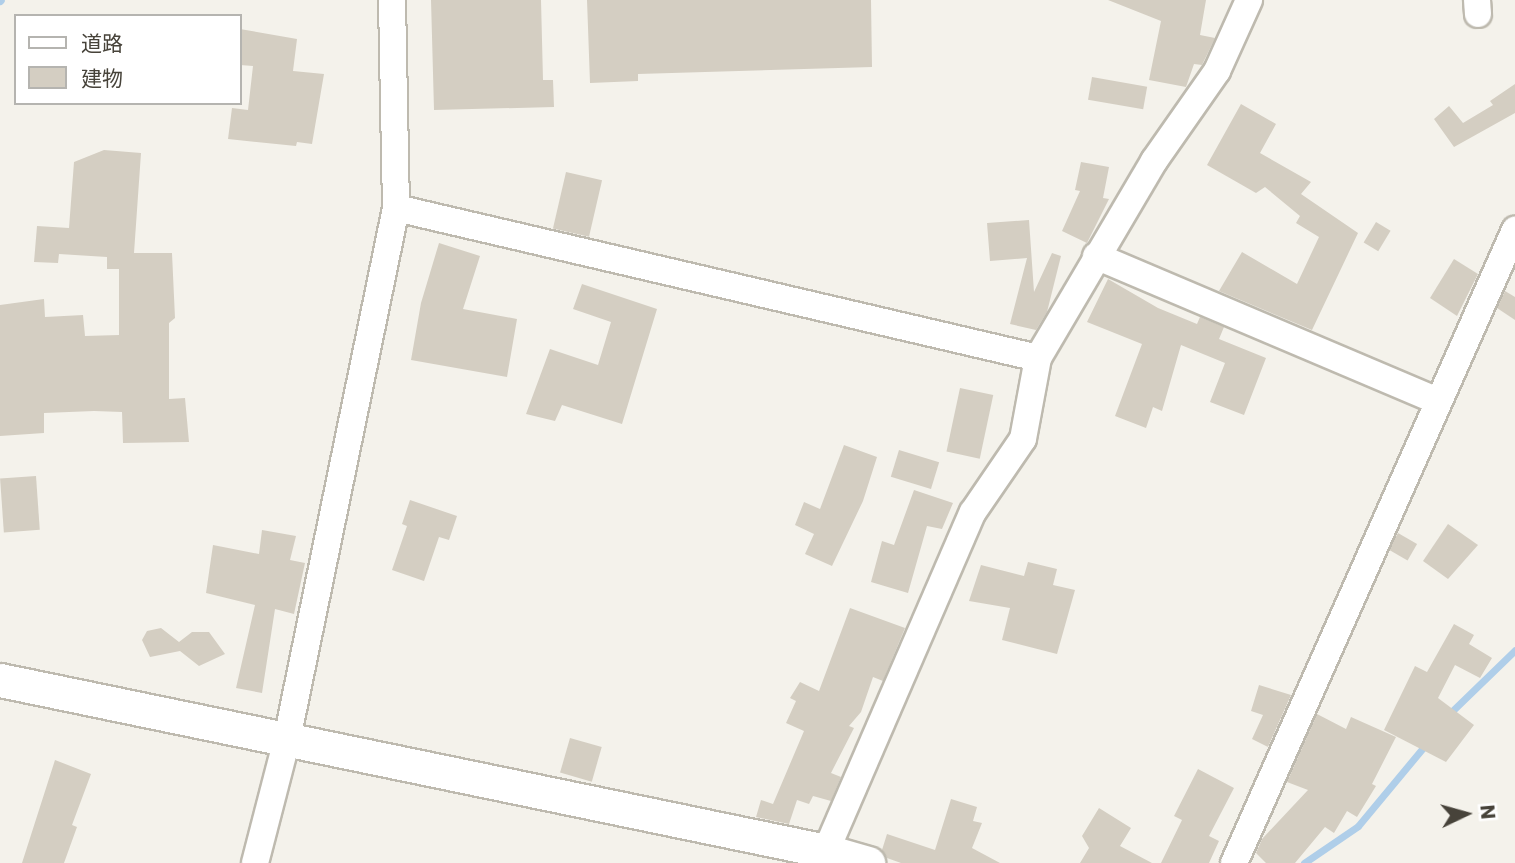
<!DOCTYPE html>
<meta charset="utf-8">
<style>
body{margin:0}
#map{position:relative;width:1515px;height:863px;overflow:hidden;background:#f4f2eb;font-family:Poppins,"Noto Sans JP",sans-serif}
div>[style]{position:absolute}
.stream>*{height:7px;margin:-3.5px;padding:0 3.5px;transform-origin:3.5px;border-radius:3.5px;background:#afcee9}
.building>*{inset:0;background:#d4cec2;transform-origin:0 0}
.roads{filter:drop-shadow(2px 0 #bebaaf) drop-shadow(-2px 0 #bebaaf) drop-shadow(0 2px #bebaaf) drop-shadow(0 -2px #bebaaf)}
.minor>*{height:26px;margin:-13px;padding:0 13px;transform-origin:13px;border-radius:13px;background:#fff}
.tertiary>*{height:33px;margin:-16.5px;padding:0 16.5px;transform-origin:16.5px;border-radius:16.5px;background:#fff}
span{translate:-50% -50%;white-space:nowrap;text-align:center;line-height:1.15;-webkit-text-stroke:7px #fff;paint-order:stroke}
.legend{position:absolute;left:14px;top:14px;width:228px;height:91px;box-sizing:border-box;background:#fff;border:2px solid #b5b4b0;margin:0;padding:9px 12px;list-style:none;font-size:21px;color:#47433a}
.legend li{display:flex;align-items:center;gap:14px;height:35px}
.legend b{width:35px;border:2px solid #b5b4b0}
.north{position:absolute;left:1431px;top:779px;width:70px;height:70px;-webkit-text-stroke:5px #fff;paint-order:stroke;rotate:85deg;font-size:19px;font-weight:700;line-height:28px;text-align:center;color:#47433a}
.north::after{content:'';display:block;margin:auto;width:24px;height:32px;background:#47433a;clip-path:polygon(50% 0,100% 100%,50% 72%,0 100%)}
</style>
<div id="map">
<div class="stream">
<i style="left:0;top:1px;width:1px;rotate:-45deg"></i>
<i style="left:1448px;top:715px;width:93px;rotate:-44.1deg"></i>
<i style="left:1304px;top:863px;width:65px;rotate:-34.4deg"></i>
<i style="left:1358px;top:826px;width:107px;rotate:-50.3deg"></i>
</div>
<div class="building">
<i style="clip-path:polygon(431px 0,541px 0,543px 80px,553px 80px,554px 107px,434px 110px)"></i>
<i style="clip-path:polygon(587px 0,871px 0,872px 67px,638px 74px,638px 81px,590px 83px)"></i>
<i style="clip-path:polygon(1108px 0,1206px 0,1200px 35px,1215px 38px,1202px 65px,1194px 64px,1186px 87px,1149px 80px,1161px 21px)"></i>
<i style="clip-path:polygon(240px 29px,297px 39px,293px 71px,324px 74px,312px 144px,297px 142px,296px 146px,228px 139px,232px 108px,248px 110px,253px 66px,240px 65px)"></i>
<i style="left:1092px;top:77px;width:56px;height:23px;rotate:10deg"></i>
<i style="clip-path:polygon(1515px 84px,1515px 113px,1454px 147px,1434px 119px,1449px 106px,1463px 123px,1493px 105px,1490px 101px)"></i>
<i style="clip-path:polygon(1241px 104px,1276px 124px,1260px 153px,1311px 182px,1301px 194px,1358px 233px,1312px 330px,1219px 291px,1242px 252px,1297px 284px,1319px 237px,1296px 223px,1300px 216px,1265px 187px,1256px 193px,1207px 165px)"></i>
<i style="clip-path:polygon(104px 150px,141px 153px,134px 253px,172px 253px,175px 318px,169px 323px,169px 399px,185px 398px,189px 442px,123px 443px,122px 412px,94px 411px,44px 413px,44px 433px,0 436px,0 305px,44px 299px,45px 317px,83px 315px,85px 336px,119px 335px,119px 269px,107px 269px,107px 257px,59px 254px,58px 263px,34px 262px,37px 226px,69px 228px,74px 162px)"></i>
<i style="clip-path:polygon(1081px 162px,1109px 167px,1103px 198px,1109px 199px,1087px 243px,1062px 231px,1080px 191px,1075px 190px)"></i>
<i style="left:566px;top:172px;width:37px;height:58px;rotate:13deg"></i>
<i style="clip-path:polygon(1029px 220px,1034px 292px,1052px 253px,1061px 256px,1047px 312px,1036px 330px,1010px 324px,1027px 258px,990px 261px,987px 223px)"></i>
<i style="left:1376px;top:222px;width:17px;height:24px;rotate:31deg"></i>
<i style="clip-path:polygon(439px 243px,480px 256px,463px 309px,517px 319px,507px 377px,411px 360px,421px 303px)"></i>
<i style="clip-path:polygon(1454px 259px,1478px 274px,1457px 316px,1430px 298px)"></i>
<i style="clip-path:polygon(1108px 279px,1158px 308px,1197px 324px,1200px 317px,1224px 327px,1219px 339px,1266px 358px,1244px 415px,1210px 402px,1225px 363px,1181px 345px,1162px 411px,1153px 407px,1146px 428px,1115px 416px,1142px 344px,1087px 322px)"></i>
<i style="clip-path:polygon(582px 284px,657px 309px,622px 424px,562px 405px,555px 421px,526px 414px,550px 349px,598px 365px,611px 322px,573px 309px)"></i>
<i style="clip-path:polygon(1505px 291px,1515px 297px,1515px 320px,1497px 308px)"></i>
<i style="left:960px;top:388px;width:34px;height:65px;rotate:12deg"></i>
<i style="clip-path:polygon(844px 445px,877px 457px,863px 501px,832px 566px,805px 554px,814px 534px,795px 525px,804px 502px,820px 509px)"></i>
<i style="left:899px;top:450px;width:42px;height:28px;rotate:17deg"></i>
<i style="left:36px;top:476px;width:54px;height:36px;rotate:86deg"></i>
<i style="clip-path:polygon(914px 490px,953px 503px,942px 529px,927px 526px,908px 593px,871px 582px,882px 541px,894px 545px)"></i>
<i style="clip-path:polygon(410px 500px,457px 516px,449px 540px,439px 537px,424px 581px,392px 570px,407px 526px,402px 524px)"></i>
<i style="clip-path:polygon(1448px 524px,1478px 545px,1448px 579px,1423px 561px)"></i>
<i style="clip-path:polygon(262px 530px,296px 536px,290px 560px,305px 563px,294px 614px,275px 609px,262px 693px,236px 688px,255px 605px,206px 593px,213px 545px,259px 554px)"></i>
<i style="left:1398px;top:533px;width:22px;height:19px;rotate:30deg"></i>
<i style="clip-path:polygon(1028px 562px,1057px 569px,1053px 585px,1075px 590px,1057px 654px,1002px 640px,1010px 608px,969px 601px,981px 565px,1024px 576px)"></i>
<i style="clip-path:polygon(850px 608px,905px 628px,883px 681px,873px 677px,861px 712px,849px 726px,854px 728px,831px 773px,841px 777px,831px 801px,813px 796px,809px 804px,797px 800px,789px 824px,756px 817px,761px 800px,773px 804px,804px 731px,786px 723px,796px 701px,790px 698px,800px 682px,819px 691px)"></i>
<i style="clip-path:polygon(1454px 624px,1474px 635px,1469px 644px,1492px 658px,1480px 678px,1455px 665px,1438px 698px,1474px 725px,1446px 762px,1384px 730px,1415px 666px,1427px 672px)"></i>
<i style="clip-path:polygon(161px 628px,179px 642px,192px 632px,209px 632px,225px 654px,199px 666px,180px 651px,150px 657px,142px 640px,147px 631px)"></i>
<i style="clip-path:polygon(1259px 685px,1291px 695px,1268px 747px,1252px 739px,1263px 715px,1251px 711px)"></i>
<i style="clip-path:polygon(1317px 714px,1346px 729px,1351px 717px,1396px 737px,1372px 784px,1376px 786px,1357px 817px,1347px 811px,1334px 833px,1325px 827px,1295px 863px,1266px 863px,1256px 853px,1262px 839px,1308px 790px,1287px 782px)"></i>
<i style="left:570px;top:738px;width:33px;height:36px;rotate:16deg"></i>
<i style="clip-path:polygon(55px 760px,91px 774px,72px 825px,77px 827px,64px 863px,22px 863px)"></i>
<i style="clip-path:polygon(1198px 769px,1234px 788px,1209px 836px,1219px 841px,1209px 863px,1161px 863px,1182px 820px,1174px 816px)"></i>
<i style="clip-path:polygon(951px 799px,977px 807px,973px 821px,982px 823px,972px 848px,1000px 863px,901px 863px,887px 858px,882px 850px,887px 834px,935px 850px)"></i>
<i style="clip-path:polygon(1099px 808px,1131px 828px,1120px 846px,1152px 863px,1080px 863px,1089px 848px,1082px 836px)"></i>
</div>
<div class="roads">
<div class="minor">
<i style="left:1477px;top:0;width:14px;rotate:86deg"></i>
<i style="left:396px;top:208px;width:659px;rotate:13.15deg"></i>
<i style="left:1096px;top:256px;width:371px;rotate:23deg"></i>
<i style="left:826px;top:851px;width:369px;rotate:-66.6deg"></i>
<i style="left:973px;top:512px;width:88px;rotate:-55.6deg"></i>
<i style="left:1023px;top:439px;width:82px;rotate:-79.5deg"></i>
<i style="left:1038px;top:358px;width:229px;rotate:-59.5deg"></i>
<i style="left:1154px;top:161px;width:110px;rotate:-55deg"></i>
<i style="left:1217px;top:71px;width:78px;rotate:-65.7deg"></i>
<i style="left:255px;top:863px;width:128px;rotate:-75.5deg"></i>
<i style="left:287px;top:739px;width:542px;rotate:-78.4deg"></i>
<i style="left:396px;top:208px;width:208px;rotate:-91.1deg"></i>
<i style="left:1234px;top:863px;width:693px;rotate:-66.06deg"></i>
</div>
<div class="tertiary">
<i style="left:0;top:680px;width:844px;rotate:11.7deg"></i>
<i style="left:826px;top:851px;width:44px;rotate:15.9deg"></i>
</div>
</div>
<ul class="legend">
<li><b style="height:9px;background:#fff"></b>道路</li>
<li><b style="height:19px;background:#d4cec2"></b>建物</li>
</ul>
<div class="north">N</div>
</div>
